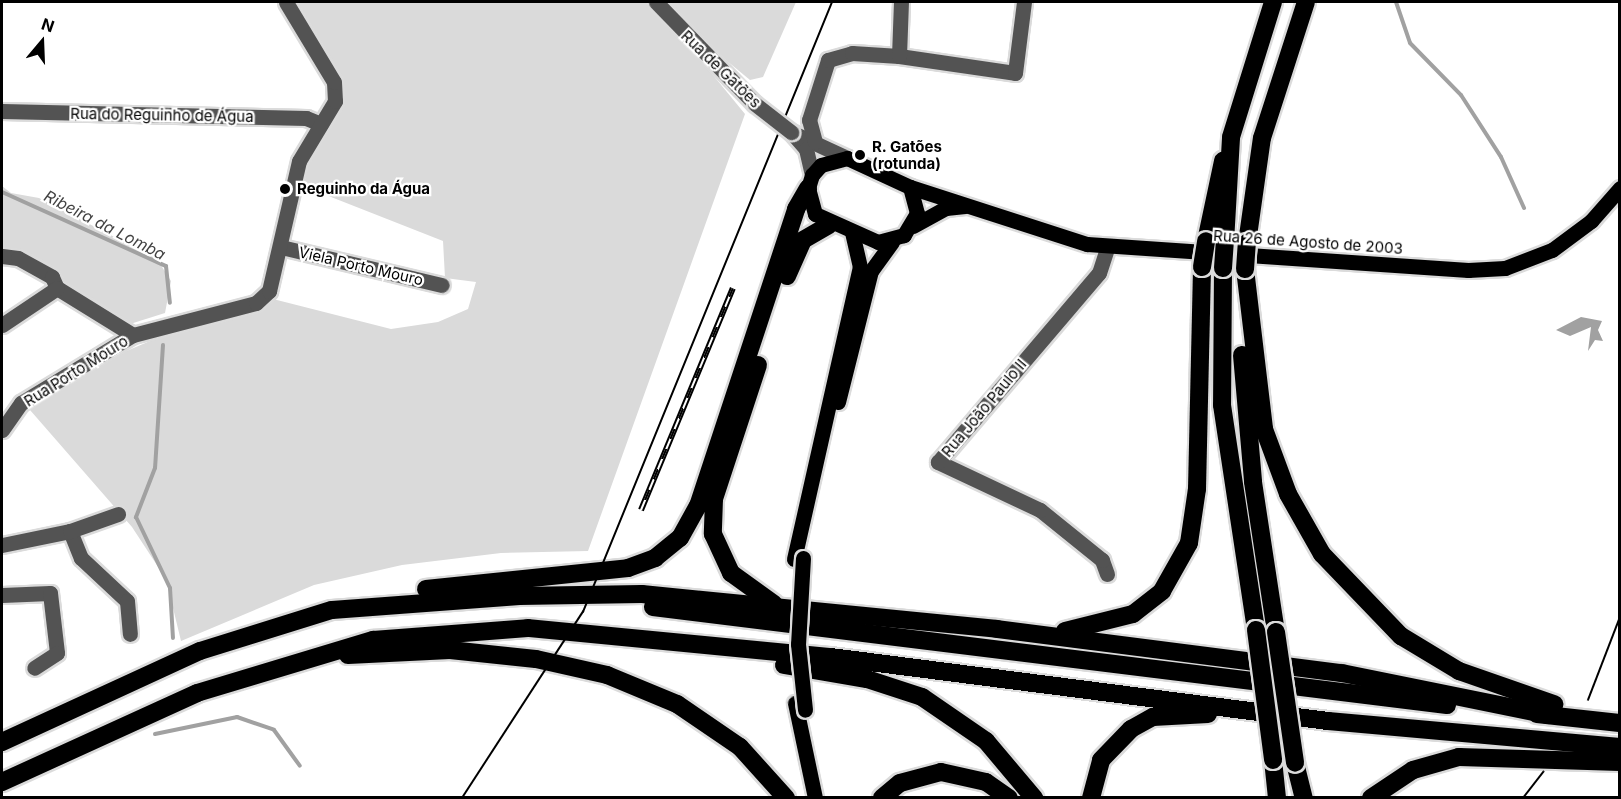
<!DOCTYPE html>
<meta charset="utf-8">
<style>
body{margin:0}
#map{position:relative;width:1621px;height:799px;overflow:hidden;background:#fff;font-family:Inter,sans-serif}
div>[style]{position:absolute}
.green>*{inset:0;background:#dadada}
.water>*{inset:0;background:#a1a1a1}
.stream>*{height:4px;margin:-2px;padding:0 2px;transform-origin:2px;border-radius:2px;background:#a1a1a1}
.roads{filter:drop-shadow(2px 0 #dbdbdb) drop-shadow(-2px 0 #dbdbdb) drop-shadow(0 2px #dbdbdb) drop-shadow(0 -2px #dbdbdb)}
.minor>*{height:15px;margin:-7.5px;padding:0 7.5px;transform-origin:7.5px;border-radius:7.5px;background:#535353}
.major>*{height:15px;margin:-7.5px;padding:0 7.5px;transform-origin:7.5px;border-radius:7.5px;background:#000}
.highway>*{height:18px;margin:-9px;padding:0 9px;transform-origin:9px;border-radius:9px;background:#000}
.tram>*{height:1.5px;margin:-0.75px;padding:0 0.75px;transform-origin:0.75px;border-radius:0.75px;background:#000}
.rail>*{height:6px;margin-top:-3px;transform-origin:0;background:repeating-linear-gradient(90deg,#fff 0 11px,#000 0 22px);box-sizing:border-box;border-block:2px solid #000}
.bridges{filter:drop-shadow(2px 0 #dbdbdb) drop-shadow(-2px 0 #dbdbdb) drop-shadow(0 2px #dbdbdb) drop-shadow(0 -2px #dbdbdb)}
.minor-bridge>*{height:15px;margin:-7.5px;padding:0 7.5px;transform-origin:7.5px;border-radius:7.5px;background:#535353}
.major-bridge>*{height:15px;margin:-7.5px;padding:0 7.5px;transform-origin:7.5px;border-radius:7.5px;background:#000}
.highway-bridge>*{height:18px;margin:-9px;padding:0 9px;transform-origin:9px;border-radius:9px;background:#000}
.dots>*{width:16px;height:16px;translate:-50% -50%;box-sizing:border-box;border:3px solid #fff;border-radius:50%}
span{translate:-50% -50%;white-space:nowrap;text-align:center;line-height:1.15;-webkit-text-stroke:4.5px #fff;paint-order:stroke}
.street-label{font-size:15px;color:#000}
.poi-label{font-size:15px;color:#000;font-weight:700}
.left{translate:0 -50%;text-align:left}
.water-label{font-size:16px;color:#424242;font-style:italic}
.frame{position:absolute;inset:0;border:3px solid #000;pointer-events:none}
.north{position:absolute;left:12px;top:12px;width:60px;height:60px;-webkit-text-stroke:4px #fff;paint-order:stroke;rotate:19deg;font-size:16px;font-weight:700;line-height:24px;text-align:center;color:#000}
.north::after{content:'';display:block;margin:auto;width:21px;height:27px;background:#000;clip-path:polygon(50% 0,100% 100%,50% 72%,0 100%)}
</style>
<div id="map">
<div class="green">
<i style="clip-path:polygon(294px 2px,653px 2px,745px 114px,588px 551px,501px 553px,402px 565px,314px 585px,181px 641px,166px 579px,132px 527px,30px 410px,110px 358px,183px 327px,258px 309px,273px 299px,391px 329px,438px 322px,468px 309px,476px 282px,445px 278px,443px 241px,298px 184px,303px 160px,340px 108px,342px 83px)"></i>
<i style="clip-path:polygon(668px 2px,796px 2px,763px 77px,750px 80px,698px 37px)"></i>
<i style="clip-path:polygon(2px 186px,11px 193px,39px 198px,157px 259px,171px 281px,165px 313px,130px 324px,65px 285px,60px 275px,2px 248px)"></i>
</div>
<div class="water">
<i style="clip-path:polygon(1581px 317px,1602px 321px,1598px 330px,1603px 341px,1595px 340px,1588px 351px,1591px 327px,1570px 336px,1556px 330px)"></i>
</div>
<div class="stream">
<i style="left:1396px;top:2px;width:43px;rotate:71.1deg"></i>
<i style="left:1410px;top:43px;width:73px;rotate:45.6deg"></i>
<i style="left:1461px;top:95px;width:74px;rotate:57.2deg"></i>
<i style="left:1501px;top:157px;width:56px;rotate:65.7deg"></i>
<i style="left:2px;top:192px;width:180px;rotate:24.3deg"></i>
<i style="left:166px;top:266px;width:37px;rotate:84deg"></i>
<i style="left:163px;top:345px;width:123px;rotate:93.7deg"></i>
<i style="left:155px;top:468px;width:53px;rotate:111.2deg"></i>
<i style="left:136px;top:517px;width:79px;rotate:64.4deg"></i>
<i style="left:170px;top:588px;width:50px;rotate:86.6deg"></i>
<i style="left:155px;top:734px;width:84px;rotate:-11.7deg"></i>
<i style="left:237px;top:717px;width:39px;rotate:19deg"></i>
<i style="left:274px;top:730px;width:44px;rotate:54.2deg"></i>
</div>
<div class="roads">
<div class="minor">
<i style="left:656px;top:2px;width:142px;rotate:45.9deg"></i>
<i style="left:899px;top:56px;width:117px;rotate:8.3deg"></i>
<i style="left:1015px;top:73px;width:72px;rotate:-82.8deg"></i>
<i style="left:2px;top:111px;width:304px;rotate:1.3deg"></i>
<i style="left:306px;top:118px;width:16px;rotate:22deg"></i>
<i style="left:791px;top:132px;width:62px;rotate:24.9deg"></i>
<i style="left:793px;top:134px;width:20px;rotate:49deg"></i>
<i style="left:806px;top:149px;width:27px;rotate:77deg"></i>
<i style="left:815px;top:142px;width:23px;rotate:-105deg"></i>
<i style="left:809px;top:120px;width:63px;rotate:-72.4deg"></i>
<i style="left:828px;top:60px;width:25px;rotate:-16deg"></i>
<i style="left:852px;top:53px;width:47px;rotate:3.7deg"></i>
<i style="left:899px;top:56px;width:54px;rotate:-87.9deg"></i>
<i style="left:281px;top:247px;width:165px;rotate:13.3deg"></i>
<i style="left:2px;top:256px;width:16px;rotate:7deg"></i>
<i style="left:18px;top:258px;width:39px;rotate:29deg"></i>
<i style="left:52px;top:277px;width:12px;rotate:66deg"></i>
<i style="left:57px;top:288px;width:89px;rotate:31.7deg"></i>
<i style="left:2px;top:325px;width:66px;rotate:-33.9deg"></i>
<i style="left:2px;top:430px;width:33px;rotate:-55deg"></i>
<i style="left:21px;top:403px;width:131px;rotate:-31.3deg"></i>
<i style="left:133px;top:335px;width:127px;rotate:-14.6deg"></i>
<i style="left:256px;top:303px;width:18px;rotate:-43deg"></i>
<i style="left:269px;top:291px;width:133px;rotate:-77deg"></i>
<i style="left:299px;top:161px;width:70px;rotate:-59deg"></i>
<i style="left:335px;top:101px;width:19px;rotate:-93deg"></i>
<i style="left:334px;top:82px;width:93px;rotate:-121deg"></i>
<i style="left:70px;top:531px;width:29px;rotate:68deg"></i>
<i style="left:81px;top:558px;width:63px;rotate:43.1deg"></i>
<i style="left:127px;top:601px;width:33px;rotate:85deg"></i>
<i style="left:2px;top:545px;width:69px;rotate:-11.6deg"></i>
<i style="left:70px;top:531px;width:51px;rotate:-19.5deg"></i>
<i style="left:1107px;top:574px;width:15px;rotate:-110deg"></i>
<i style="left:1102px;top:560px;width:80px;rotate:-141.1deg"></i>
<i style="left:1040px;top:510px;width:113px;rotate:-154.8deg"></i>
<i style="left:938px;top:462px;width:248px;rotate:-49.6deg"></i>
<i style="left:1099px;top:273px;width:28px;rotate:-72deg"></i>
<i style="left:2px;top:595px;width:48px;rotate:-2.4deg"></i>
<i style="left:50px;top:593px;width:60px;rotate:83.3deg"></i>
<i style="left:57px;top:653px;width:27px;rotate:147deg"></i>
</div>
<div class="major">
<i style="left:847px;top:158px;width:69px;rotate:24.7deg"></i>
<i style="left:910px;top:187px;width:27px;rotate:75deg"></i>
<i style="left:917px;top:213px;width:26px;rotate:121deg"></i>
<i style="left:904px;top:235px;width:27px;rotate:165deg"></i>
<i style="left:878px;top:242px;width:69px;rotate:-156deg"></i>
<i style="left:815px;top:214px;width:27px;rotate:-105deg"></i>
<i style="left:808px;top:188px;width:14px;rotate:-73deg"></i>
<i style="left:812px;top:175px;width:13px;rotate:-48deg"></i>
<i style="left:821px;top:165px;width:27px;rotate:-15deg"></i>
<i style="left:910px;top:187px;width:186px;rotate:17.9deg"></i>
<i style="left:1087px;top:244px;width:382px;rotate:3.9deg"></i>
<i style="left:1468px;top:270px;width:37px;rotate:-3deg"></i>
<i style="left:1505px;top:268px;width:50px;rotate:-21deg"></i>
<i style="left:1552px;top:250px;width:49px;rotate:-36.6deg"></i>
<i style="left:1591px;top:221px;width:44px;rotate:-48.7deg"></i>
<i style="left:913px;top:226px;width:38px;rotate:-29deg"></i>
<i style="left:946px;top:208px;width:19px;rotate:-6deg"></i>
<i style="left:838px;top:402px;width:135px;rotate:-75.9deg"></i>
<i style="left:871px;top:271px;width:36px;rotate:-54deg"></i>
<i style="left:794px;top:559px;width:299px;rotate:-77.3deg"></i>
<i style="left:860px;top:267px;width:35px;rotate:-103deg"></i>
<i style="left:795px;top:703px;width:97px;rotate:78.1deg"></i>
</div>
<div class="highway">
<i style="left:1206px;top:241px;width:82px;rotate:-78deg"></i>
<i style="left:1225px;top:242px;width:105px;rotate:-86.7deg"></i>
<i style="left:1231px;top:137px;width:141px;rotate:-72.7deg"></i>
<i style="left:1247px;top:243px;width:106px;rotate:-81.9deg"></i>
<i style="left:1262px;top:138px;width:143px;rotate:-72.1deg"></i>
<i style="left:1223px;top:268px;width:137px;rotate:90.4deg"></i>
<i style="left:1222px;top:405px;width:228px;rotate:81.4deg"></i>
<i style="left:1245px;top:269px;width:161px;rotate:83.2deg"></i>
<i style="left:1264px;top:429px;width:69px;rotate:69.7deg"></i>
<i style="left:1288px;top:494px;width:69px;rotate:60.5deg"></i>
<i style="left:1322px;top:554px;width:114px;rotate:46.1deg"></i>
<i style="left:1401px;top:636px;width:68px;rotate:31.1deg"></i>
<i style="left:1459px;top:671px;width:101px;rotate:19.2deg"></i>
<i style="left:787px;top:276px;width:39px;rotate:-66deg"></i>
<i style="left:803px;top:240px;width:30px;rotate:-30deg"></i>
<i style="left:1242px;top:355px;width:127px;rotate:85deg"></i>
<i style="left:1253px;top:482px;width:152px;rotate:81.3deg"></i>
<i style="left:758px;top:365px;width:141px;rotate:108.2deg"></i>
<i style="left:714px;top:499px;width:35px;rotate:92deg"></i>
<i style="left:713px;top:534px;width:43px;rotate:65.2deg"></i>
<i style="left:731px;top:573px;width:53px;rotate:35.8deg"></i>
<i style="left:426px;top:589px;width:203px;rotate:-5.9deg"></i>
<i style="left:628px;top:568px;width:29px;rotate:-20deg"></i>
<i style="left:655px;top:558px;width:32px;rotate:-39deg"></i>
<i style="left:680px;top:538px;width:37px;rotate:-61deg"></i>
<i style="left:698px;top:506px;width:313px;rotate:-71.7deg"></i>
<i style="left:796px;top:209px;width:24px;rotate:-60deg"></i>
<i style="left:653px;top:607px;width:800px;rotate:7.04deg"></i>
<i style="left:1065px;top:631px;width:70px;rotate:-14deg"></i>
<i style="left:1133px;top:614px;width:37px;rotate:-38deg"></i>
<i style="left:1162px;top:591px;width:55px;rotate:-60.6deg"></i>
<i style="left:1189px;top:543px;width:55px;rotate:-81.6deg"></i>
<i style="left:1197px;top:489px;width:222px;rotate:-88.7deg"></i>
<i style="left:348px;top:655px;width:102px;rotate:-2.8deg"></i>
<i style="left:450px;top:650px;width:86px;rotate:6deg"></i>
<i style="left:536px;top:659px;width:73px;rotate:12.7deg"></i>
<i style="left:607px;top:675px;width:76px;rotate:22.5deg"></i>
<i style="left:677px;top:704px;width:76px;rotate:34.3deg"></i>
<i style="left:740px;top:747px;width:69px;rotate:48deg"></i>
<i style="left:784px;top:665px;width:84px;rotate:9.6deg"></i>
<i style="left:867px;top:679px;width:58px;rotate:18.1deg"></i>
<i style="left:922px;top:697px;width:78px;rotate:34.5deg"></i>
<i style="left:986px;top:741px;width:75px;rotate:49.9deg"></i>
<i style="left:1537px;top:714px;width:83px;rotate:6.2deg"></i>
<i style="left:2px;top:742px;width:218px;rotate:-24.7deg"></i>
<i style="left:200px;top:651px;width:138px;rotate:-17.3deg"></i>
<i style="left:332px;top:610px;width:188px;rotate:-4.3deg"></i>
<i style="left:519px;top:596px;width:123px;rotate:-0.9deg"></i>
<i style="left:642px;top:594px;width:357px;rotate:5.6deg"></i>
<i style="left:997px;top:629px;width:348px;rotate:7.3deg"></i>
<i style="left:1342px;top:673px;width:210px;rotate:11.5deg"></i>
<i style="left:1273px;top:760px;width:38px;rotate:84deg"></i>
<i style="left:1295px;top:763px;width:36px;rotate:76deg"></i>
<i style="left:2px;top:782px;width:214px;rotate:-24.5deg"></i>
<i style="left:197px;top:693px;width:184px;rotate:-16.8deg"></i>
<i style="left:373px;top:640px;width:155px;rotate:-4.4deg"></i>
<i style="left:528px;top:628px;width:304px;rotate:5.5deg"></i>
<i style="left:831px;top:657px;width:501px;rotate:7.34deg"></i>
<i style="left:1328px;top:721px;width:293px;rotate:5.1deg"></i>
<i style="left:882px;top:798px;width:23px;rotate:-40deg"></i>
<i style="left:900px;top:783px;width:42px;rotate:-15deg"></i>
<i style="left:941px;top:772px;width:46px;rotate:12.5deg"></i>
<i style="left:986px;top:782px;width:28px;rotate:35deg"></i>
<i style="left:1091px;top:798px;width:39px;rotate:-75deg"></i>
<i style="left:1101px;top:760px;width:43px;rotate:-45.9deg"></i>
<i style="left:1131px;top:729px;width:25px;rotate:-29deg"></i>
<i style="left:1153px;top:717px;width:55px;rotate:-3.1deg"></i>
<i style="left:1371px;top:798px;width:50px;rotate:-33.7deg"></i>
<i style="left:1413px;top:770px;width:48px;rotate:-15.8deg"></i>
<i style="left:1459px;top:757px;width:161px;rotate:1.8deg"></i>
</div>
</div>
<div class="tram">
<i style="left:1588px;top:700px;width:89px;rotate:-68.9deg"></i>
<i style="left:462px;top:798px;width:222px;rotate:-57deg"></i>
<i style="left:583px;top:612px;width:659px;rotate:-67.79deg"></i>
<i style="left:1523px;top:798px;width:33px;rotate:-52deg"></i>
</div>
<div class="rail">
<i style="left:641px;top:510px;width:240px;rotate:-67.5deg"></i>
</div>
<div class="bridges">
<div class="minor-bridge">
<i style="left:755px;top:104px;width:46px;rotate:37.9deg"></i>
</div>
<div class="major-bridge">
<i style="left:803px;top:558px;width:86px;rotate:93.3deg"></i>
<i style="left:798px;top:644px;width:66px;rotate:83.9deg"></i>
</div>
<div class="highway-bridge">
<i style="left:1202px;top:267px;width:26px;rotate:-81deg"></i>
<i style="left:1223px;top:268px;width:26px;rotate:-86deg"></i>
<i style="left:1245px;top:269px;width:26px;rotate:-86deg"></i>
<i style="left:1256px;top:630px;width:131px;rotate:82.5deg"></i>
<i style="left:1276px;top:632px;width:132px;rotate:81.7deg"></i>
</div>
</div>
<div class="dots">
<i style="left:860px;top:155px;background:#000"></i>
<i style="left:285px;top:189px;background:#000"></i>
</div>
<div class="street-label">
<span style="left:721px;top:69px;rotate:44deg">Rua de Gatões</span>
<span style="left:162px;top:115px;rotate:1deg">Rua do Reguinho de Água</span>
<span style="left:1308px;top:242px;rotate:4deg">Rua 26 de Agosto de 2003</span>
<span style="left:361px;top:266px;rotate:13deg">Viela Porto Mouro</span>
<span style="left:76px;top:371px;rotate:-32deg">Rua Porto Mouro</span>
<span style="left:984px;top:408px;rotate:-50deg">Rua João Paulo II</span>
</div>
<div class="poi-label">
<span class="left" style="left:872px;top:155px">R. Gatões<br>(rotunda)</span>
<span class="left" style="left:297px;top:189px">Reguinho da Água</span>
</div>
<div class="water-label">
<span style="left:105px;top:225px;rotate:27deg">Ribeira da Lomba</span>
</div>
<div class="frame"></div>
<div class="north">N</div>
</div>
